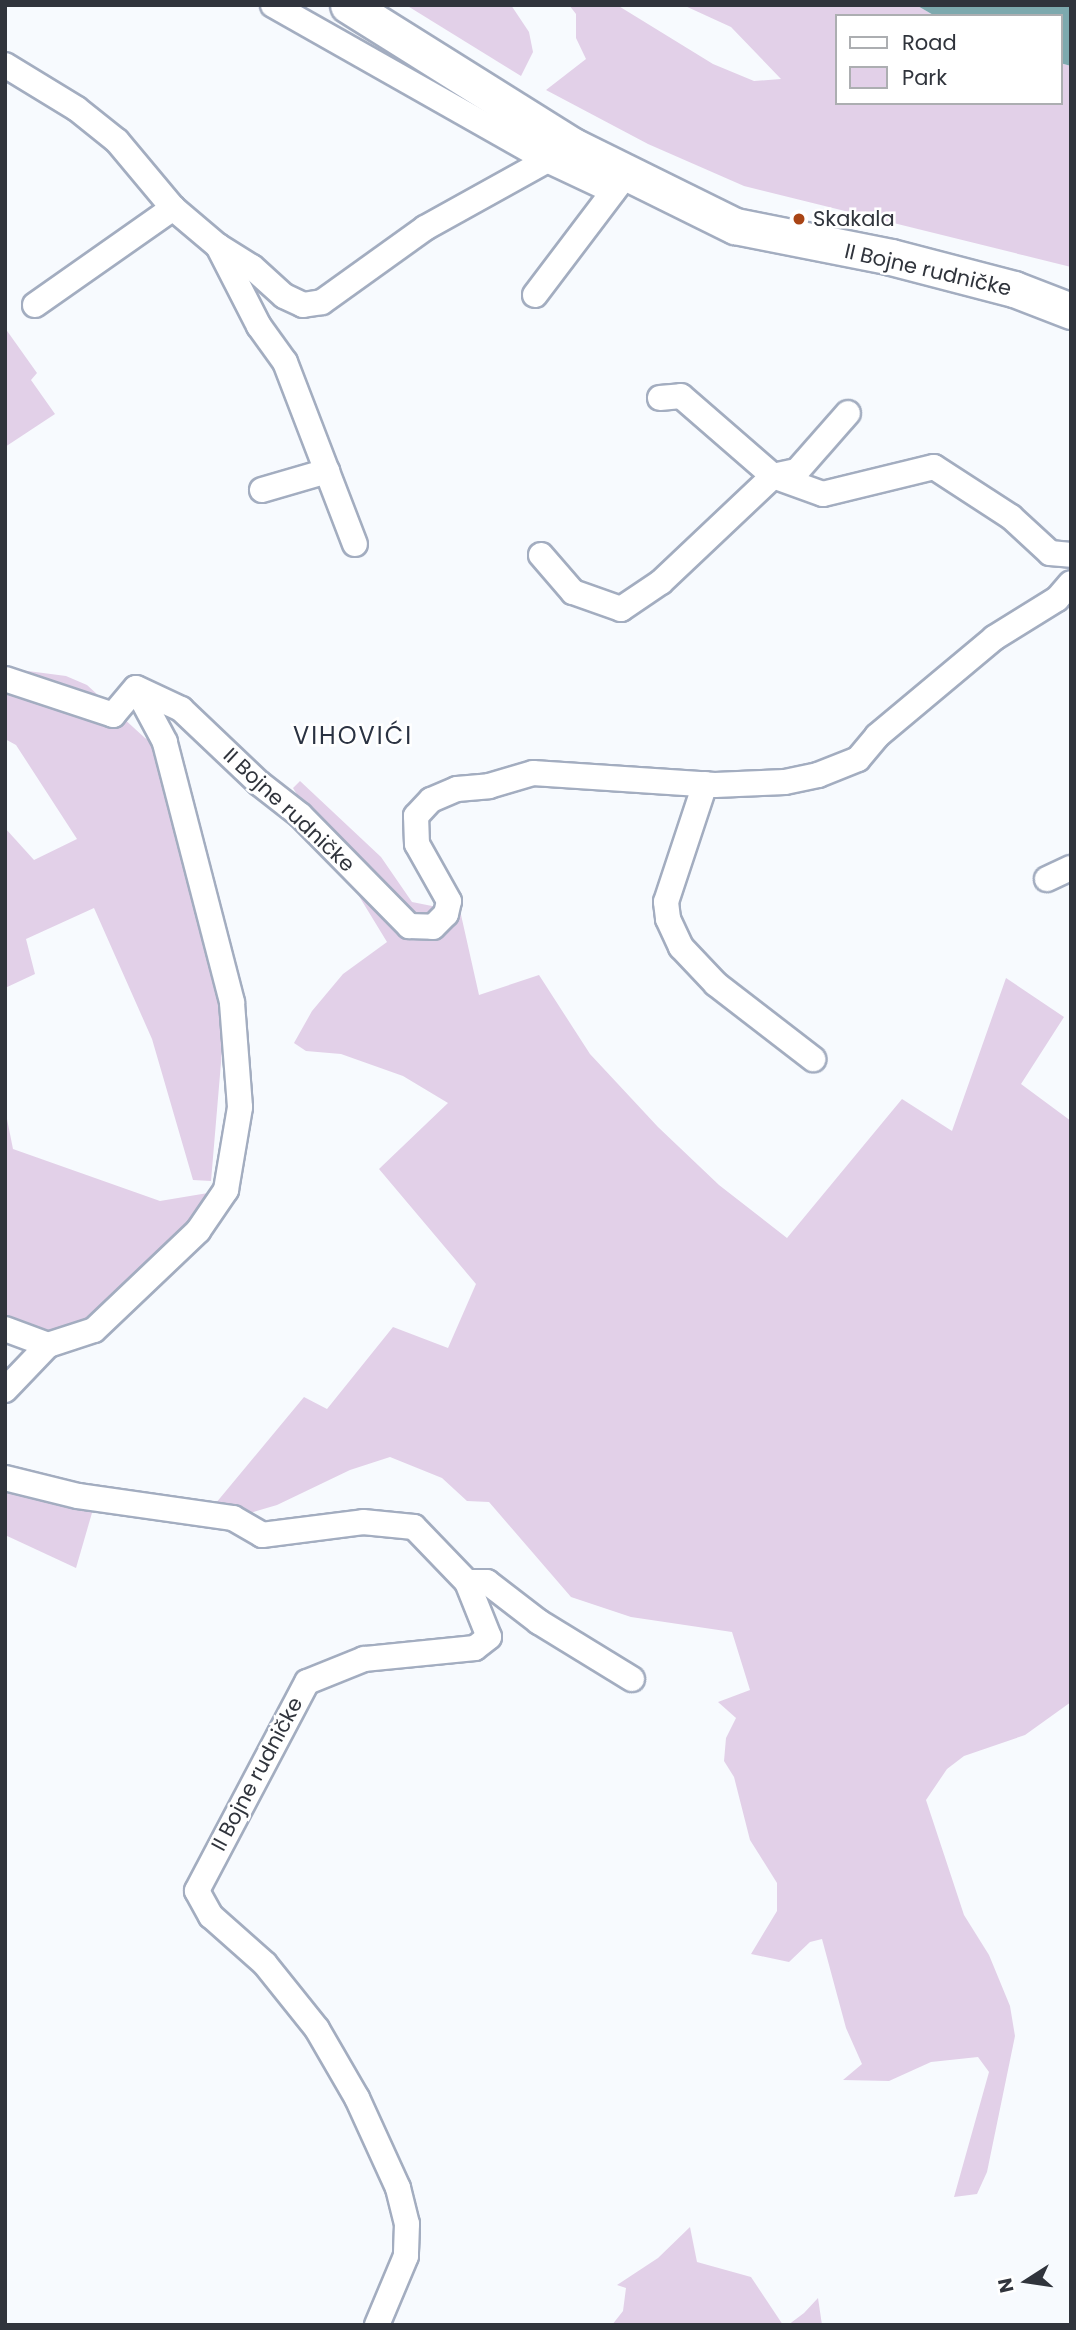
<!DOCTYPE html>
<meta charset="utf-8">
<style>
body{margin:0}
#map{position:relative;width:1076px;height:2330px;overflow:hidden;background:#f7fafe;font-family:Poppins,sans-serif}
div>[style]{position:absolute}
.green>*{inset:0;background:#e2d0e8}
.water>*{inset:0;background:#7da9ae}
.roads{filter:drop-shadow(2px 0 #a3adc0) drop-shadow(-2px 0 #a3adc0) drop-shadow(0 2px #a3adc0) drop-shadow(0 -2px #a3adc0)}
.street>*{height:24px;margin:-12px;padding:0 12px;transform-origin:12px;border-radius:12px;background:#fff}
.secondary>*{height:35px;margin:-17.5px;padding:0 17.5px;transform-origin:17.5px;border-radius:17.5px;background:#fff}
.dots>*{width:19px;height:19px;translate:-50% -50%;box-sizing:border-box;border:4px solid #fff;border-radius:50%}
span{translate:-50% -50%;white-space:nowrap;text-align:center;line-height:1.15;-webkit-text-stroke:5px #fff;paint-order:stroke}
.poi-label{font-size:21px;color:#30343c}
.left{translate:0 -50%;text-align:left}
.street-label{font-size:21px;color:#30343c}
.quarter-label{font-size:24px;color:#2a3242;letter-spacing:2px}
.frame{position:absolute;inset:0;border:7px solid #30343c;pointer-events:none}
.legend{position:absolute;left:835px;top:14px;width:228px;height:91px;box-sizing:border-box;background:#fff;border:2px solid #acaeb1;margin:0;padding:9px 12px;list-style:none;font-size:21px;color:#30343c}
.legend li{display:flex;align-items:center;gap:14px;height:35px}
.legend b{width:35px;border:2px solid #acaeb1}
.north{position:absolute;left:992px;top:2246px;width:70px;height:70px;-webkit-text-stroke:5px #fff;paint-order:stroke;rotate:258deg;font-size:19px;font-weight:700;line-height:28px;text-align:center;color:#30343c}
.north::after{content:'';display:block;margin:auto;width:24px;height:32px;background:#30343c;clip-path:polygon(50% 0,100% 100%,50% 72%,0 100%)}
</style>
<div id="map">
<div class="green">
<i style="clip-path:polygon(406px 5px,511px 5px,529px 32px,533px 52px,521px 76px)"></i>
<i style="clip-path:polygon(569px 5px,617px 5px,713px 64px,754px 81px,781px 79px,731px 27px,683px 5px,916px 5px,935px 16px,836px 16px,836px 103px,1060px 103px,1060px 63px,1071px 66px,1071px 267px,744px 186px,648px 144px,546px 90px,586px 59px,576px 38px,576px 14px)"></i>
<i style="clip-path:polygon(5px 328px,37px 373px,31px 380px,55px 414px,5px 447px)"></i>
<i style="clip-path:polygon(5px 668px,66px 676px,87px 685px,145px 738px,178px 755px,242px 1055px,222px 1051px,211px 1181px,193px 1180px,152px 1039px,94px 908px,26px 939px,35px 974px,5px 988px,5px 828px,34px 860px,77px 839px,16px 745px,5px 739px)"></i>
<i style="clip-path:polygon(300px 781px,381px 857px,412px 902px,437px 907px,455px 888px,479px 995px,539px 975px,590px 1054px,658px 1127px,719px 1185px,787px 1238px,902px 1099px,952px 1131px,1006px 978px,1064px 1017px,1021px 1084px,1071px 1121px,1071px 1702px,1025px 1735px,964px 1756px,947px 1769px,926px 1800px,964px 1915px,989px 1955px,1010px 2006px,1015px 2036px,987px 2172px,977px 2194px,954px 2197px,989px 2072px,978px 2057px,931px 2062px,889px 2081px,843px 2080px,862px 2064px,846px 2028px,822px 1939px,810px 1942px,789px 1962px,751px 1954px,777px 1911px,777px 1883px,750px 1840px,734px 1777px,724px 1761px,726px 1738px,736px 1718px,718px 1702px,750px 1690px,732px 1632px,631px 1617px,571px 1597px,489px 1502px,467px 1501px,442px 1478px,390px 1457px,350px 1470px,277px 1505px,233px 1518px,206px 1515px,304px 1397px,327px 1409px,393px 1327px,448px 1348px,476px 1284px,379px 1169px,448px 1103px,403px 1076px,341px 1054px,306px 1051px,294px 1043px,312px 1011px,343px 974px,387px 942px,293px 788px)"></i>
<i style="clip-path:polygon(5px 1109px,13px 1149px,160px 1201px,226px 1190px,74px 1340px,5px 1329px)"></i>
<i style="clip-path:polygon(5px 1478px,96px 1499px,76px 1568px,5px 1535px)"></i>
<i style="clip-path:polygon(690px 2227px,697px 2262px,751px 2277px,783px 2325px,612px 2325px,623px 2311px,626px 2288px,617px 2285px,658px 2258px)"></i>
<i style="clip-path:polygon(818px 2298px,822px 2325px,788px 2325px,804px 2313px)"></i>
</div>
<div class="water">
<i style="clip-path:polygon(916px 5px,1071px 5px,1071px 66px,1060px 63px,1060px 16px,935px 16px)"></i>
</div>
<div class="roads">
<div class="street">
<i style="left:273px;top:5px;width:315px;rotate:29.5deg"></i>
<i style="left:547px;top:160px;width:73px;rotate:25.2deg"></i>
<i style="left:5px;top:65px;width:84px;rotate:31.4deg"></i>
<i style="left:77px;top:109px;width:51px;rotate:38.7deg"></i>
<i style="left:117px;top:141px;width:87px;rotate:50.1deg"></i>
<i style="left:173px;top:208px;width:59px;rotate:40.2deg"></i>
<i style="left:218px;top:246px;width:90px;rotate:62.9deg"></i>
<i style="left:259px;top:326px;width:44px;rotate:54.2deg"></i>
<i style="left:285px;top:362px;width:195px;rotate:69deg"></i>
<i style="left:218px;top:246px;width:40px;rotate:32deg"></i>
<i style="left:252px;top:267px;width:43px;rotate:42.2deg"></i>
<i style="left:284px;top:296px;width:21px;rotate:25deg"></i>
<i style="left:303px;top:305px;width:19px;rotate:-9deg"></i>
<i style="left:322px;top:302px;width:127px;rotate:-35.7deg"></i>
<i style="left:425px;top:228px;width:169px;rotate:-29deg"></i>
<i style="left:535px;top:295px;width:144px;rotate:-52.9deg"></i>
<i style="left:35px;top:305px;width:169px;rotate:-35.1deg"></i>
<i style="left:660px;top:398px;width:21px;rotate:-5deg"></i>
<i style="left:681px;top:396px;width:122px;rotate:41deg"></i>
<i style="left:773px;top:476px;width:53px;rotate:19.8deg"></i>
<i style="left:823px;top:494px;width:114px;rotate:-13.7deg"></i>
<i style="left:934px;top:467px;width:92px;rotate:33deg"></i>
<i style="left:1011px;top:517px;width:53px;rotate:42.7deg"></i>
<i style="left:1050px;top:553px;width:21px;rotate:5deg"></i>
<i style="left:262px;top:490px;width:68px;rotate:-16.3deg"></i>
<i style="left:541px;top:555px;width:49px;rotate:49.1deg"></i>
<i style="left:573px;top:592px;width:51px;rotate:19.5deg"></i>
<i style="left:621px;top:609px;width:48px;rotate:-34deg"></i>
<i style="left:661px;top:582px;width:154px;rotate:-43.4deg"></i>
<i style="left:773px;top:476px;width:25px;rotate:-12deg"></i>
<i style="left:797px;top:471px;width:77px;rotate:-48.7deg"></i>
<i style="left:5px;top:679px;width:114px;rotate:18.4deg"></i>
<i style="left:113px;top:715px;width:35px;rotate:-50deg"></i>
<i style="left:705px;top:784px;width:124px;rotate:108.3deg"></i>
<i style="left:666px;top:902px;width:17px;rotate:83deg"></i>
<i style="left:668px;top:919px;width:31px;rotate:65deg"></i>
<i style="left:681px;top:947px;width:51px;rotate:46.6deg"></i>
<i style="left:716px;top:984px;width:123px;rotate:37.7deg"></i>
<i style="left:1047px;top:879px;width:26px;rotate:-25deg"></i>
<i style="left:5px;top:1329px;width:46px;rotate:20.4deg"></i>
<i style="left:48px;top:1345px;width:48px;rotate:-18.1deg"></i>
<i style="left:94px;top:1330px;width:144px;rotate:-43.6deg"></i>
<i style="left:198px;top:1231px;width:50px;rotate:-55.7deg"></i>
<i style="left:226px;top:1190px;width:84px;rotate:-80.4deg"></i>
<i style="left:240px;top:1107px;width:105px;rotate:-94.4deg"></i>
<i style="left:232px;top:1002px;width:268px;rotate:-104.5deg"></i>
<i style="left:165px;top:742px;width:61px;rotate:-118.2deg"></i>
<i style="left:136px;top:688px;width:50px;rotate:25deg"></i>
<i style="left:181px;top:709px;width:108px;rotate:43.5deg"></i>
<i style="left:259px;top:783px;width:52px;rotate:38deg"></i>
<i style="left:300px;top:815px;width:156px;rotate:45.5deg"></i>
<i style="left:409px;top:926px;width:24px;rotate:2deg"></i>
<i style="left:433px;top:927px;width:18px;rotate:-45deg"></i>
<i style="left:446px;top:914px;width:13px;rotate:-77deg"></i>
<i style="left:449px;top:901px;width:65px;rotate:-119.3deg"></i>
<i style="left:417px;top:844px;width:28px;rotate:-92deg"></i>
<i style="left:416px;top:816px;width:22px;rotate:-47deg"></i>
<i style="left:431px;top:800px;width:28px;rotate:-23deg"></i>
<i style="left:457px;top:789px;width:32px;rotate:-5deg"></i>
<i style="left:489px;top:786px;width:46px;rotate:-16.5deg"></i>
<i style="left:533px;top:773px;width:182px;rotate:3.8deg"></i>
<i style="left:715px;top:785px;width:70px;rotate:-2.5deg"></i>
<i style="left:785px;top:782px;width:34px;rotate:-12deg"></i>
<i style="left:818px;top:775px;width:43px;rotate:-21.8deg"></i>
<i style="left:858px;top:759px;width:30px;rotate:-50deg"></i>
<i style="left:877px;top:736px;width:153px;rotate:-39.9deg"></i>
<i style="left:994px;top:638px;width:74px;rotate:-31.8deg"></i>
<i style="left:1057px;top:599px;width:21px;rotate:-49deg"></i>
<i style="left:5px;top:1390px;width:62px;rotate:-46.3deg"></i>
<i style="left:5px;top:1478px;width:75px;rotate:13.9deg"></i>
<i style="left:78px;top:1496px;width:157px;rotate:8.1deg"></i>
<i style="left:233px;top:1518px;width:34px;rotate:30deg"></i>
<i style="left:262px;top:1535px;width:102px;rotate:-7.3deg"></i>
<i style="left:363px;top:1522px;width:51px;rotate:5.6deg"></i>
<i style="left:414px;top:1527px;width:76px;rotate:46.1deg"></i>
<i style="left:467px;top:1582px;width:59px;rotate:68.2deg"></i>
<i style="left:489px;top:1637px;width:18px;rotate:142deg"></i>
<i style="left:475px;top:1648px;width:112px;rotate:174.3deg"></i>
<i style="left:364px;top:1659px;width:61px;rotate:158deg"></i>
<i style="left:307px;top:1682px;width:236px;rotate:117.8deg"></i>
<i style="left:197px;top:1891px;width:29px;rotate:61deg"></i>
<i style="left:211px;top:1916px;width:72px;rotate:41.6deg"></i>
<i style="left:265px;top:1964px;width:83px;rotate:51.3deg"></i>
<i style="left:317px;top:2029px;width:80px;rotate:59.9deg"></i>
<i style="left:357px;top:2098px;width:99px;rotate:65.5deg"></i>
<i style="left:398px;top:2188px;width:37px;rotate:76deg"></i>
<i style="left:407px;top:2224px;width:32px;rotate:92deg"></i>
<i style="left:406px;top:2256px;width:75px;rotate:112.8deg"></i>
<i style="left:467px;top:1582px;width:20px"></i>
<i style="left:487px;top:1582px;width:66px;rotate:37.6deg"></i>
<i style="left:539px;top:1622px;width:109px;rotate:31.5deg"></i>
</div>
<div class="secondary">
<i style="left:348px;top:5px;width:266px;rotate:32.1deg"></i>
<i style="left:573px;top:146px;width:181px;rotate:26.3deg"></i>
<i style="left:735px;top:226px;width:159px;rotate:11.2deg"></i>
<i style="left:891px;top:257px;width:127px;rotate:14.6deg"></i>
<i style="left:1014px;top:289px;width:61px;rotate:21.1deg"></i>
</div>
</div>
<div class="dots">
<i style="left:799px;top:219px;background:#a94415"></i>
</div>
<div class="poi-label">
<span class="left" style="left:813px;top:219px">Skakala</span>
</div>
<div class="street-label">
<span style="left:928px;top:270px;rotate:13deg">II Bojne rudničke</span>
<span style="left:289px;top:810px;rotate:43deg">II Bojne rudničke</span>
<span style="left:257px;top:1774px;rotate:-62deg">II Bojne rudničke</span>
</div>
<div class="quarter-label">
<span style="left:353px;top:736px">VIHOVIĆI</span>
</div>
<div class="frame"></div>
<ul class="legend">
<li><b style="height:9px;background:#fff"></b>Road</li>
<li><b style="height:19px;background:#e2d0e8"></b>Park</li>
</ul>
<div class="north">N</div>
</div>
